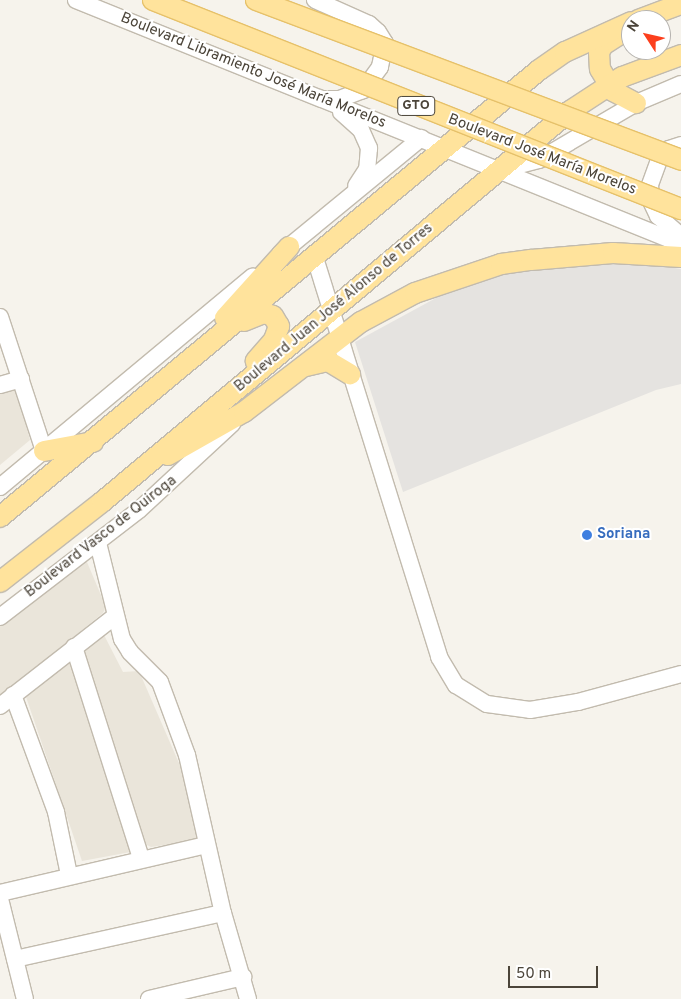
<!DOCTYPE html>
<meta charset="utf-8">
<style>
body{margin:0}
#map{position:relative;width:681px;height:999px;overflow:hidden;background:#f6f3ec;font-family:Overpass,sans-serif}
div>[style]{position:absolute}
.residential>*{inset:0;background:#eae5da}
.parking>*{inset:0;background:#e5e3e0}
.roads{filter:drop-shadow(1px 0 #c2bbae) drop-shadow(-1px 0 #c2bbae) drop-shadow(0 1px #c2bbae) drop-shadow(0 -1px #c2bbae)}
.minor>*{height:16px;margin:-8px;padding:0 8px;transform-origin:8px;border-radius:8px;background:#fff}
.major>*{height:20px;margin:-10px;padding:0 10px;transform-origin:10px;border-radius:10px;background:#ffe39c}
.bridges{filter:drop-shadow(1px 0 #e6c16a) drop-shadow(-1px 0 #e6c16a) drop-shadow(0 1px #e6c16a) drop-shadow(0 -1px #e6c16a)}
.major-bridge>*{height:20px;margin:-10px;padding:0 10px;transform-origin:10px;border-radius:10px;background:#ffe39c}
.dots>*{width:14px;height:14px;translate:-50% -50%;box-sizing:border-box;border:2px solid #fff;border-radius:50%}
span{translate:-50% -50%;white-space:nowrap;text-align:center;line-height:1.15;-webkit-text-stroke:4px #fff;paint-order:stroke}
.shield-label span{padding:1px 4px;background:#fff;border:1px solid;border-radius:4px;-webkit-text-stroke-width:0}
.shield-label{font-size:14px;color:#4b4439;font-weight:700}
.street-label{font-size:15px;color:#4b4439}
.shop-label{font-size:15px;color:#366cbe;font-weight:700}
.left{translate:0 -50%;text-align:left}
.north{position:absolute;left:621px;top:10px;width:50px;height:50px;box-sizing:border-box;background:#fff;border:1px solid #b7b4b0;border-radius:50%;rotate:305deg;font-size:14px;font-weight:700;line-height:20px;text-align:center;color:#4b4439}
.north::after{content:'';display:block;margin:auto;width:18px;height:22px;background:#fc3f1d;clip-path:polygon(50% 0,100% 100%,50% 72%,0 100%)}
.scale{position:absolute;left:508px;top:966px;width:90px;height:22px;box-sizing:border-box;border:2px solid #4b4439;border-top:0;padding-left:6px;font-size:15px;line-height:18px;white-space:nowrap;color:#4b4439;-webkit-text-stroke:4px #fff;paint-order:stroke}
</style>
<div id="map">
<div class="residential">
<i style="clip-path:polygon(15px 384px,30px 440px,0 465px,0 392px)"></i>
<i style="clip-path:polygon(84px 555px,106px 607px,103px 613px,0 697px,0 622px)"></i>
<i style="clip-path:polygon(104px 635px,123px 672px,139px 671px,185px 777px,199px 840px,151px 847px,145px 844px,79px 650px)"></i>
<i style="clip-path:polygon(75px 653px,136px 851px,82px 861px,25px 694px)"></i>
</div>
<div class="parking">
<i style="clip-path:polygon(639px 262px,681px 269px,681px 384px,656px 390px,403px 492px,355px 342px,447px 292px,497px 275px,553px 264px)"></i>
</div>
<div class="roads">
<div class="minor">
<i style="left:76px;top:0;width:652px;rotate:21.96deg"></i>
<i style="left:315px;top:0;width:59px;rotate:24deg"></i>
<i style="left:369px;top:24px;width:12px;rotate:42deg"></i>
<i style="left:378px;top:32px;width:13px;rotate:58deg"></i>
<i style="left:385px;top:43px;width:25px;rotate:102deg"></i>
<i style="left:380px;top:67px;width:29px;rotate:126deg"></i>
<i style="left:363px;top:90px;width:25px;rotate:159deg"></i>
<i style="left:340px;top:99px;width:15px;rotate:180deg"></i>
<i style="left:341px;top:112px;width:27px;rotate:42deg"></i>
<i style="left:361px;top:130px;width:20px;rotate:66deg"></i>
<i style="left:369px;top:148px;width:21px;rotate:95deg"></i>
<i style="left:367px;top:169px;width:20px;rotate:123deg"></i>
<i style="left:681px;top:145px;width:13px;rotate:162deg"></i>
<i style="left:669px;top:149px;width:15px;rotate:132deg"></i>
<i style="left:659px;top:160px;width:27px;rotate:110deg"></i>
<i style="left:650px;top:185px;width:16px;rotate:86deg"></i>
<i style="left:651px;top:201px;width:17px;rotate:65deg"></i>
<i style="left:658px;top:216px;width:30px;rotate:41deg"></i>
<i style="left:500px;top:170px;width:40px;rotate:-14.4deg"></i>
<i style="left:539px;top:160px;width:113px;rotate:-30.4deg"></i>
<i style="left:636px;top:103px;width:49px;rotate:-22.9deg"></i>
<i style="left:280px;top:254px;width:183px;rotate:-39.4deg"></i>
<i style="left:315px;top:258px;width:418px;rotate:72.7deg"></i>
<i style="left:439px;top:657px;width:33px;rotate:59deg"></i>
<i style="left:456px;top:685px;width:36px;rotate:32deg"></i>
<i style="left:487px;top:704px;width:43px;rotate:7.9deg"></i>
<i style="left:530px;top:710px;width:49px;rotate:-9.5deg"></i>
<i style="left:578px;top:702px;width:107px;rotate:-15.2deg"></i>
<i style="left:0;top:317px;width:141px;rotate:71.8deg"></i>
<i style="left:0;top:385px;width:22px;rotate:-16deg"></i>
<i style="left:0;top:487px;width:329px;rotate:-39.8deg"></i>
<i style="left:98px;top:543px;width:99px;rotate:76deg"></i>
<i style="left:122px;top:639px;width:15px;rotate:58deg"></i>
<i style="left:130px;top:652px;width:42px;rotate:45deg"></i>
<i style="left:160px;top:682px;width:78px;rotate:69.7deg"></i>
<i style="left:187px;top:755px;width:162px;rotate:77.2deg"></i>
<i style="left:223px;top:913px;width:90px;rotate:73.8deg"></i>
<i style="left:0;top:617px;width:175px;rotate:-37.6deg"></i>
<i style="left:139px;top:510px;width:127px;rotate:-42.8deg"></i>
<i style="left:74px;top:647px;width:221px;rotate:72.4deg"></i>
<i style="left:13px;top:695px;width:125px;rotate:69.8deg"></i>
<i style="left:56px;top:812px;width:64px;rotate:78.3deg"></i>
<i style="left:0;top:706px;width:145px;rotate:-38deg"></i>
<i style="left:0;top:893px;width:212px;rotate:-13.1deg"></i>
<i style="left:0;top:899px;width:103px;rotate:76deg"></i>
<i style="left:15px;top:959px;width:213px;rotate:-12.5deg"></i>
<i style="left:149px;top:999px;width:97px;rotate:-13.2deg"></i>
</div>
<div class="major">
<i style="left:638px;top:20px;width:46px;rotate:-20.4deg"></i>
<i style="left:620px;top:34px;width:20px;rotate:147deg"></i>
<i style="left:603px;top:45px;width:8px;rotate:120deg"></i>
<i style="left:599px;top:52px;width:17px;rotate:87deg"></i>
<i style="left:600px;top:69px;width:26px;rotate:59deg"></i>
<i style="left:613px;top:91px;width:26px;rotate:28deg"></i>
<i style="left:225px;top:318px;width:96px;rotate:-48deg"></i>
<i style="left:244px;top:321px;width:22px;rotate:-22deg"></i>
<i style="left:264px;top:313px;width:9px;rotate:18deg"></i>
<i style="left:273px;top:316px;width:12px;rotate:59deg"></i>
<i style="left:279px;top:326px;width:15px;rotate:110deg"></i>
<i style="left:274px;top:340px;width:28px;rotate:131deg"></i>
<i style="left:306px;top:366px;width:23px;rotate:-13deg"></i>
<i style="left:328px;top:361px;width:26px;rotate:31deg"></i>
<i style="left:44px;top:451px;width:50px;rotate:-10.4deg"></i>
<i style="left:168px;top:455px;width:87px;rotate:-29.5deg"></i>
<i style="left:244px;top:412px;width:148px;rotate:-37.6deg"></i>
<i style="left:361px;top:322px;width:61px;rotate:-28.2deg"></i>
<i style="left:415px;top:293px;width:91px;rotate:-18.6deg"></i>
<i style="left:501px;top:264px;width:30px;rotate:-8deg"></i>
<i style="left:531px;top:260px;width:82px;rotate:-4.9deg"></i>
<i style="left:613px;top:253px;width:68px;rotate:3.4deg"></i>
<i style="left:0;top:517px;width:700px;rotate:-39.67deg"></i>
<i style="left:539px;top:70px;width:32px;rotate:-35deg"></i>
<i style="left:565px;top:52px;width:72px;rotate:-24.4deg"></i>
<i style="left:0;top:582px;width:130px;rotate:-38.1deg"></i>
<i style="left:102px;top:502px;width:610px;rotate:-39.88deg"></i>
<i style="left:570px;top:111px;width:62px;rotate:-33.2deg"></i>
<i style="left:622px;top:77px;width:63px;rotate:-20.4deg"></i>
</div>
</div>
<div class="bridges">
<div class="major-bridge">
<i style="left:153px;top:0;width:568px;rotate:21.6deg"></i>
<i style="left:256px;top:0;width:454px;rotate:20.6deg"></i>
</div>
</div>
<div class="dots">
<i style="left:587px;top:535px;background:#3f7fe0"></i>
</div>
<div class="shield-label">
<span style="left:416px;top:106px">GTO</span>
</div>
<div class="street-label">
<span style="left:253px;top:71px;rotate:22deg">Boulevard Libramiento José María Morelos</span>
<span style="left:542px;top:155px;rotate:21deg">Boulevard José María Morelos</span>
<span style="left:334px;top:308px;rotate:-40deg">Boulevard Juan José Alonso de Torres</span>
<span style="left:101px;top:537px;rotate:-38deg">Boulevard Vasco de Quiroga</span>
</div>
<div class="shop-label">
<span class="left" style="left:597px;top:535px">Soriana</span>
</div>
<div class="north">N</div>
<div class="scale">50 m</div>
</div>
